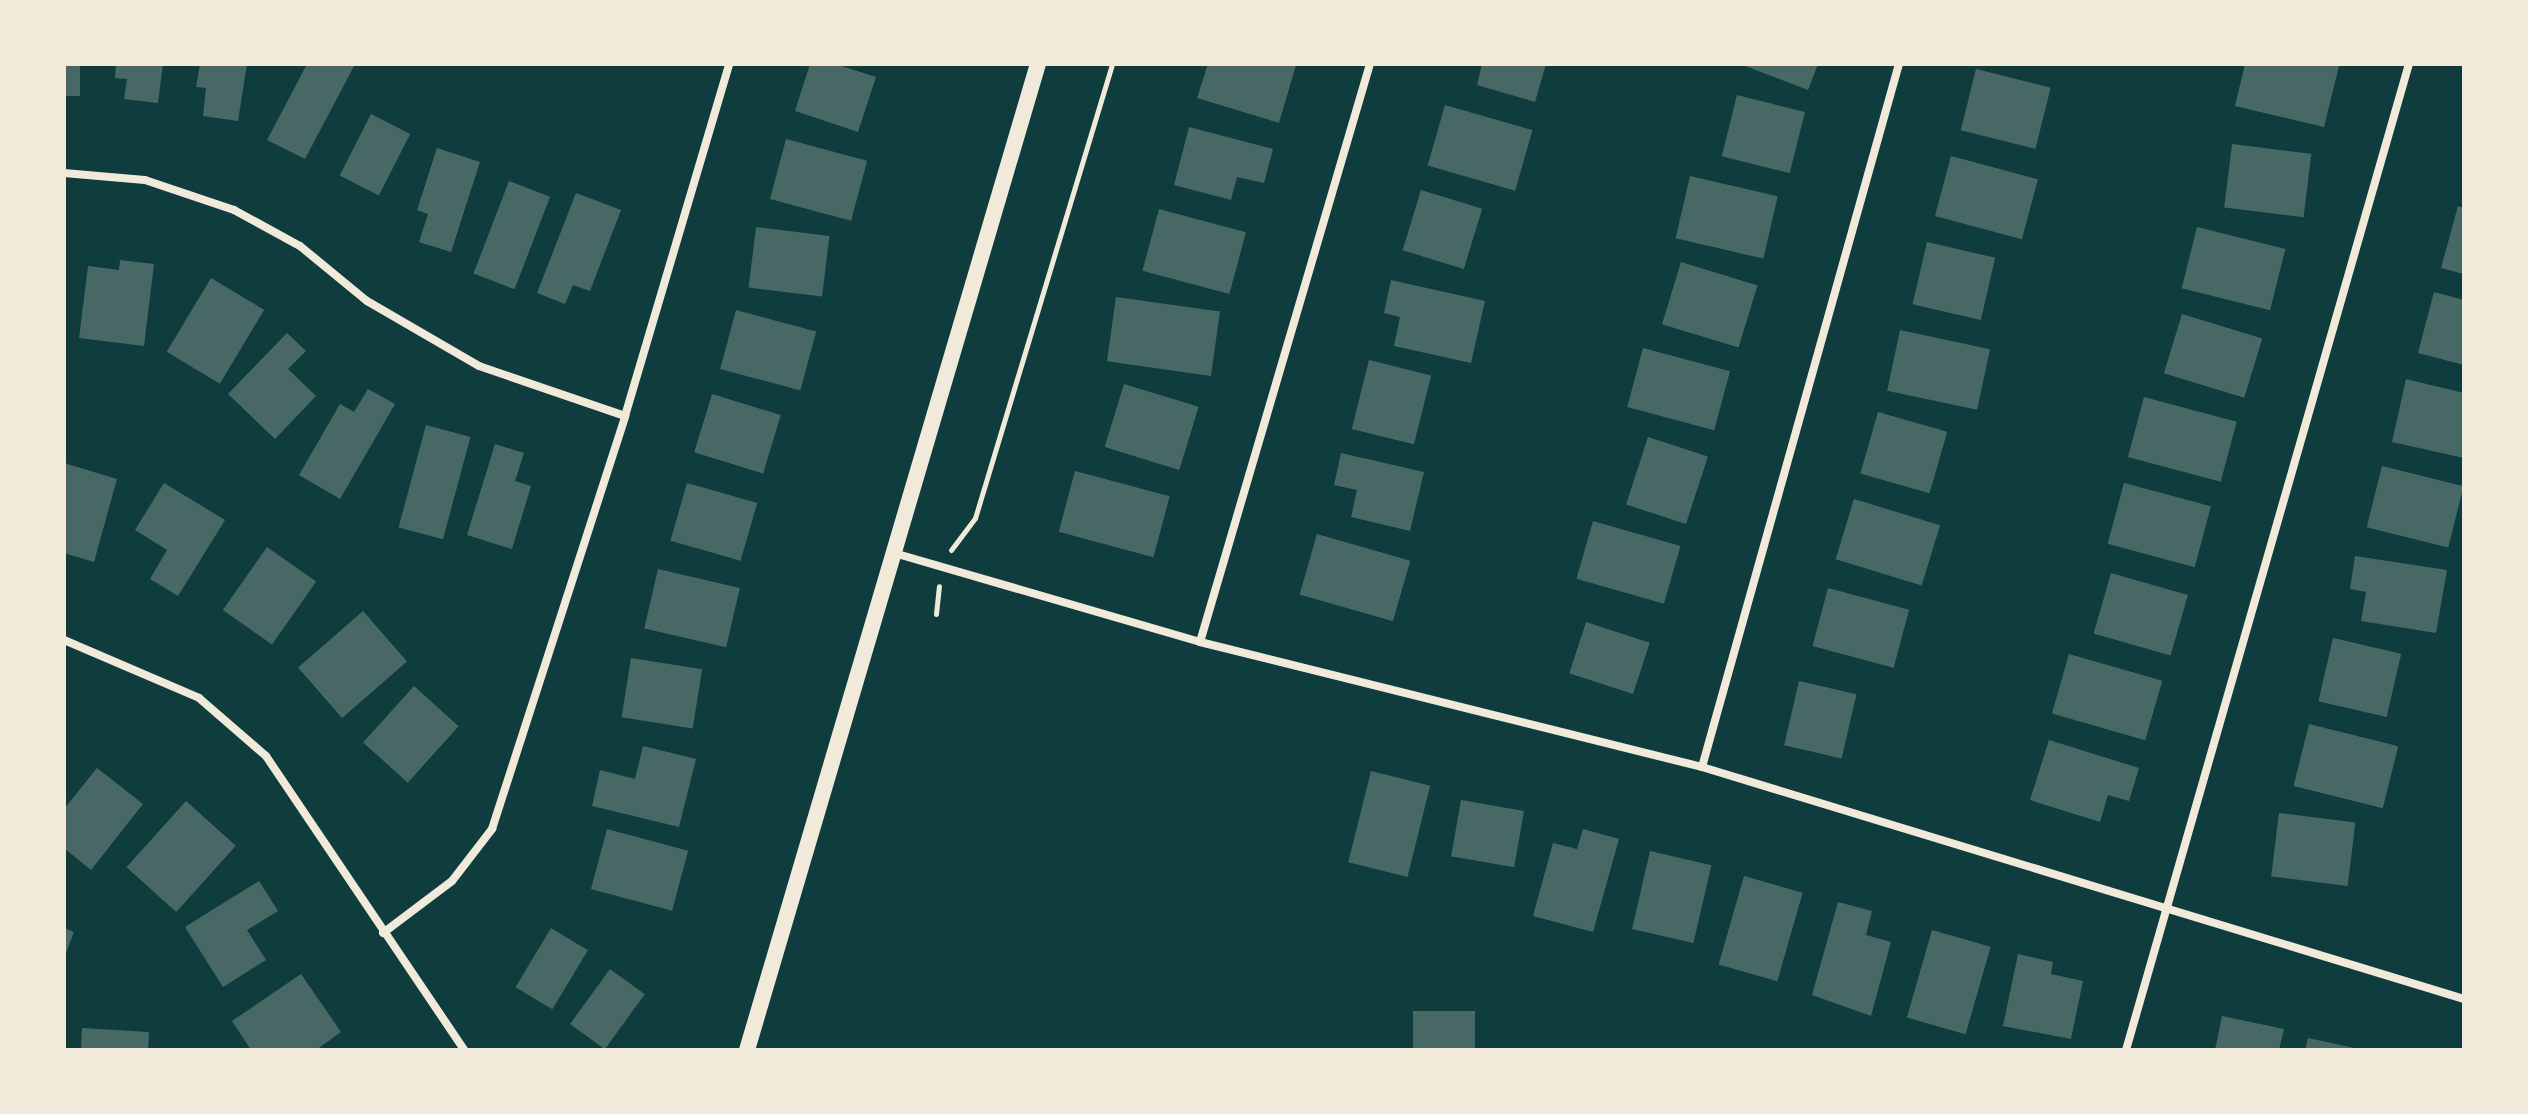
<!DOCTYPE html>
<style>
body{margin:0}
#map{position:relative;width:2528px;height:1114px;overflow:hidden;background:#0f3d3e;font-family:"Archivo Narrow",sans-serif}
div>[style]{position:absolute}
.building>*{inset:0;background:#486865;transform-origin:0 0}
.path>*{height:5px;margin:-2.5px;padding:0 2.5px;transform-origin:2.5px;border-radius:2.5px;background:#f1e9da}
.minor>*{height:8px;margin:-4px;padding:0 4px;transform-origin:4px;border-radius:4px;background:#f1e9da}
.secondary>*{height:16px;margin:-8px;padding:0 8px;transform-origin:8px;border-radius:8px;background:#f1e9da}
span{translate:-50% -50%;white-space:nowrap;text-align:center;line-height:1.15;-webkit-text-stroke:6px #f1e9da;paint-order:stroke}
.frame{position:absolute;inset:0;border:66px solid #f1e9da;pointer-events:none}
</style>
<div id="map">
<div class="building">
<i style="left:64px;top:64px;width:16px;height:32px"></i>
<i style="clip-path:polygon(116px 64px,163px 64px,158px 103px,124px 99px,127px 79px,115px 78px)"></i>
<i style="clip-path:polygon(200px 64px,247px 64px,238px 121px,203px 116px,206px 88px,196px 87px)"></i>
<i style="clip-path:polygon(307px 64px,354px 66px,305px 159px,267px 140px)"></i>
<i style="clip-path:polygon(810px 64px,835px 64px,876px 77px,858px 132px,795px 111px)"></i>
<i style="clip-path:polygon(1208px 64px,1296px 65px,1279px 123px,1197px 98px)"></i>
<i style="clip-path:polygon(1482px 64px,1546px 64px,1535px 102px,1477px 85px)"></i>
<i style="clip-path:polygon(1740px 64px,1818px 64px,1808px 90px)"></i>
<i style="clip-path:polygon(2245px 64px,2339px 66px,2324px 127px,2235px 106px)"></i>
<i style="left:1976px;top:69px;width:77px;height:63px;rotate:14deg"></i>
<i style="left:1737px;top:95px;width:70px;height:63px;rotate:14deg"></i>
<i style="left:1445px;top:105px;width:91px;height:63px;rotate:16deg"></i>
<i style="left:371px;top:114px;width:44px;height:69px;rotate:27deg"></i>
<i style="clip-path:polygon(1189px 127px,1273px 149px,1264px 183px,1237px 177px,1231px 200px,1174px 185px)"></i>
<i style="left:786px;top:139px;width:84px;height:62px;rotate:15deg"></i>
<i style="left:2232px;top:144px;width:80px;height:64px;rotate:7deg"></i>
<i style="clip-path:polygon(437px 148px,480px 162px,451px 252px,419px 242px,428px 214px,417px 210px)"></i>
<i style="left:1951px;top:156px;width:90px;height:62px;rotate:15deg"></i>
<i style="left:1690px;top:176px;width:90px;height:64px;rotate:13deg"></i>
<i style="left:509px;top:181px;width:44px;height:99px;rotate:21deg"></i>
<i style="left:1421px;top:190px;width:64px;height:63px;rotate:17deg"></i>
<i style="clip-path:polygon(576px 193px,621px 210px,590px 291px,573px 285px,565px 304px,537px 293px)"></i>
<i style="clip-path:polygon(2458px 206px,2464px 208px,2464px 274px,2441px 268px)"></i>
<i style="left:1159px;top:209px;width:90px;height:64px;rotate:15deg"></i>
<i style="left:756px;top:227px;width:74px;height:61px;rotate:7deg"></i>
<i style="left:2197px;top:227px;width:91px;height:63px;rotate:14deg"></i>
<i style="left:1927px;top:242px;width:70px;height:64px;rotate:13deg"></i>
<i style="clip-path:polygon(120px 260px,154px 264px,144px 346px,79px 338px,88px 266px,119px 270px)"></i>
<i style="left:1681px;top:262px;width:80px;height:65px;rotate:17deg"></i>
<i style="left:211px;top:278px;width:62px;height:86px;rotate:31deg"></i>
<i style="clip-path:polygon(1391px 280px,1485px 301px,1471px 363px,1394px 346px,1400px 317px,1384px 313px)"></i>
<i style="clip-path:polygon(2434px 292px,2464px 300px,2464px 365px,2418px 353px)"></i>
<i style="left:1116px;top:297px;width:105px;height:65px;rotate:8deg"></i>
<i style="left:736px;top:310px;width:83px;height:61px;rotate:15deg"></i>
<i style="left:2182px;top:314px;width:84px;height:62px;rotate:17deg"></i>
<i style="left:1900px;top:330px;width:92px;height:62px;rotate:12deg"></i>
<i style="clip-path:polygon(287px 333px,306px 351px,288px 369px,316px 396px,275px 439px,228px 394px)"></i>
<i style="left:1643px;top:348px;width:90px;height:61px;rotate:15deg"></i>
<i style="left:1369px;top:360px;width:64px;height:71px;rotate:14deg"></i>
<i style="clip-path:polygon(2406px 379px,2464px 393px,2464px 458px,2392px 442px)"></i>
<i style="left:1124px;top:384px;width:78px;height:66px;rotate:17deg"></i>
<i style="clip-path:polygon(368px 389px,395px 404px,340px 499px,299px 475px,340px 404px,354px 412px)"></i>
<i style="left:712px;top:394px;width:72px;height:61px;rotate:17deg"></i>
<i style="left:2144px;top:397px;width:96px;height:62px;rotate:15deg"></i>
<i style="left:1878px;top:412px;width:72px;height:64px;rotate:16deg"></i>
<i style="left:426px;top:425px;width:46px;height:106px;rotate:15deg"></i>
<i style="left:1648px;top:437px;width:63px;height:71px;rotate:18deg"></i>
<i style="clip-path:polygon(495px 444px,524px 453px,515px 481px,531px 486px,512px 549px,467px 535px)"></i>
<i style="clip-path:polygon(1341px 453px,1424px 472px,1410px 531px,1351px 517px,1357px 490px,1334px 485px)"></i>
<i style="clip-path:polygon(64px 463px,117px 479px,94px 562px,64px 553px)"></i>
<i style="left:2382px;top:466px;width:84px;height:63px;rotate:14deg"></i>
<i style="left:1075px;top:471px;width:98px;height:63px;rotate:15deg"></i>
<i style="clip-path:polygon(164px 483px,225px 520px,178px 596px,150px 579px,167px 550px,135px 530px)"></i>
<i style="left:687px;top:483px;width:73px;height:60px;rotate:16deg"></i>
<i style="left:2124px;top:483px;width:90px;height:63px;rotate:15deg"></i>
<i style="left:1854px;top:499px;width:90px;height:63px;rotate:17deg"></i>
<i style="left:1593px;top:521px;width:91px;height:60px;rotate:16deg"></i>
<i style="left:1317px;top:534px;width:97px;height:63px;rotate:16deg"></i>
<i style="left:267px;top:547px;width:60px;height:77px;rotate:35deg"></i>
<i style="clip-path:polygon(2355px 556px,2447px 570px,2436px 633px,2361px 621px,2366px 592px,2350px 589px)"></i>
<i style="left:658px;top:569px;width:84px;height:61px;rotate:13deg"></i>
<i style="left:2111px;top:573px;width:80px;height:63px;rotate:16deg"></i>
<i style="left:1828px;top:588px;width:84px;height:60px;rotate:15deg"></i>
<i style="left:363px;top:611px;width:67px;height:86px;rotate:49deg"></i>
<i style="left:1586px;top:622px;width:67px;height:54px;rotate:18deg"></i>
<i style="left:2333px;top:638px;width:70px;height:65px;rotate:13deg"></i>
<i style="left:2069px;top:654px;width:97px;height:62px;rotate:16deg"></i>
<i style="left:631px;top:658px;width:72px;height:60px;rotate:9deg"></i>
<i style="left:1799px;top:681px;width:59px;height:66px;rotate:13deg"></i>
<i style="left:414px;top:686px;width:60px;height:76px;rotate:42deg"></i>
<i style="left:2309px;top:724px;width:92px;height:64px;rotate:14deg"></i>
<i style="clip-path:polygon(2049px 740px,2139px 768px,2129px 801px,2108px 795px,2100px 822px,2030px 800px)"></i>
<i style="clip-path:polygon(643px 746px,696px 759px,679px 827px,592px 806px,600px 770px,635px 779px)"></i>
<i style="clip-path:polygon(97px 768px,143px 804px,91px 870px,64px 848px,64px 809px)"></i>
<i style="left:1371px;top:771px;width:61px;height:94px;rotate:14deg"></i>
<i style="left:1461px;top:800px;width:64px;height:57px;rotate:10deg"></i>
<i style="left:186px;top:801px;width:67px;height:89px;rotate:42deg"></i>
<i style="left:2279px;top:813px;width:77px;height:64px;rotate:7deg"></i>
<i style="left:607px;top:829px;width:84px;height:62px;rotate:15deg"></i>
<i style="clip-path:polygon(1583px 829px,1619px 839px,1593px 932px,1533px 916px,1553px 843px,1577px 849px)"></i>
<i style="left:1650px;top:851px;width:63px;height:80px;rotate:13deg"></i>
<i style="left:1744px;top:876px;width:61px;height:92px;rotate:16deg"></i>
<i style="clip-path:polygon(259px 881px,278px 911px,247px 930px,266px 960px,223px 987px,185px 927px)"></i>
<i style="clip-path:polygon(1838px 902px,1872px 911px,1866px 935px,1891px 942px,1871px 1016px,1812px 995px)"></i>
<i style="clip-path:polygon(64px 928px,74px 932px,64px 958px)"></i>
<i style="left:551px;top:928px;width:43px;height:69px;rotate:31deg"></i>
<i style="left:1932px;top:930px;width:61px;height:91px;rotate:16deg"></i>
<i style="clip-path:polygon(2018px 954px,2053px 962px,2051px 974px,2083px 981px,2071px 1039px,2003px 1026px)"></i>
<i style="left:610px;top:969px;width:43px;height:68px;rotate:36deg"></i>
<i style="clip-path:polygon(301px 974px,341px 1032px,316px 1050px,251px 1050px,232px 1021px)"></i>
<i style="left:1475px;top:1011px;width:39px;height:62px;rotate:90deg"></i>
<i style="clip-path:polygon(2222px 1016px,2284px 1029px,2279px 1050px,2215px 1050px)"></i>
<i style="clip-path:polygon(82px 1028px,149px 1032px,148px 1050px,81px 1050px)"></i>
<i style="clip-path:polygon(2308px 1038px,2359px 1049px,2359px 1050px,2305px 1050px)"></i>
</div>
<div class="path">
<i style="left:951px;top:550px;width:40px;rotate:-53deg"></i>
<i style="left:975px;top:518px;width:474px;rotate:-73.2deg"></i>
<i style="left:936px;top:614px;width:28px;rotate:-84deg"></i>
</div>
<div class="minor">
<i style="left:64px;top:173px;width:81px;rotate:4.9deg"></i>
<i style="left:145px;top:180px;width:94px;rotate:18.6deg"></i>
<i style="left:234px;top:210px;width:75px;rotate:28.6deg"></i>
<i style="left:300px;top:246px;width:87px;rotate:39.4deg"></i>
<i style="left:367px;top:301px;width:129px;rotate:30.1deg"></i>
<i style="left:479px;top:366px;width:154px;rotate:18.9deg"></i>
<i style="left:894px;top:553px;width:319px;rotate:16.2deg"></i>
<i style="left:1200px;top:642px;width:517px;rotate:13.98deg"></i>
<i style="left:1702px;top:767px;width:797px;rotate:16.93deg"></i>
<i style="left:64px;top:640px;width:147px;rotate:23.2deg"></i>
<i style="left:199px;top:698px;width:89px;rotate:40.9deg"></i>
<i style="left:266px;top:756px;width:354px;rotate:56deg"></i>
<i style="left:1200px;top:642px;width:602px;rotate:-73.61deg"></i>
<i style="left:1702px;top:767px;width:730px;rotate:-74.35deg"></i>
<i style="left:383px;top:933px;width:86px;rotate:-37deg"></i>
<i style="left:452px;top:881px;width:66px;rotate:-52.4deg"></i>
<i style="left:492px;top:829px;width:434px;rotate:-72.1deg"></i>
<i style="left:625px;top:416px;width:367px;rotate:-73.5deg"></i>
<i style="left:2126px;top:1050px;width:1026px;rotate:-73.99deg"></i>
</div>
<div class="secondary">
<i style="left:747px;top:1050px;width:1028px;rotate:-73.56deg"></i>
</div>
<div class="frame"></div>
</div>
